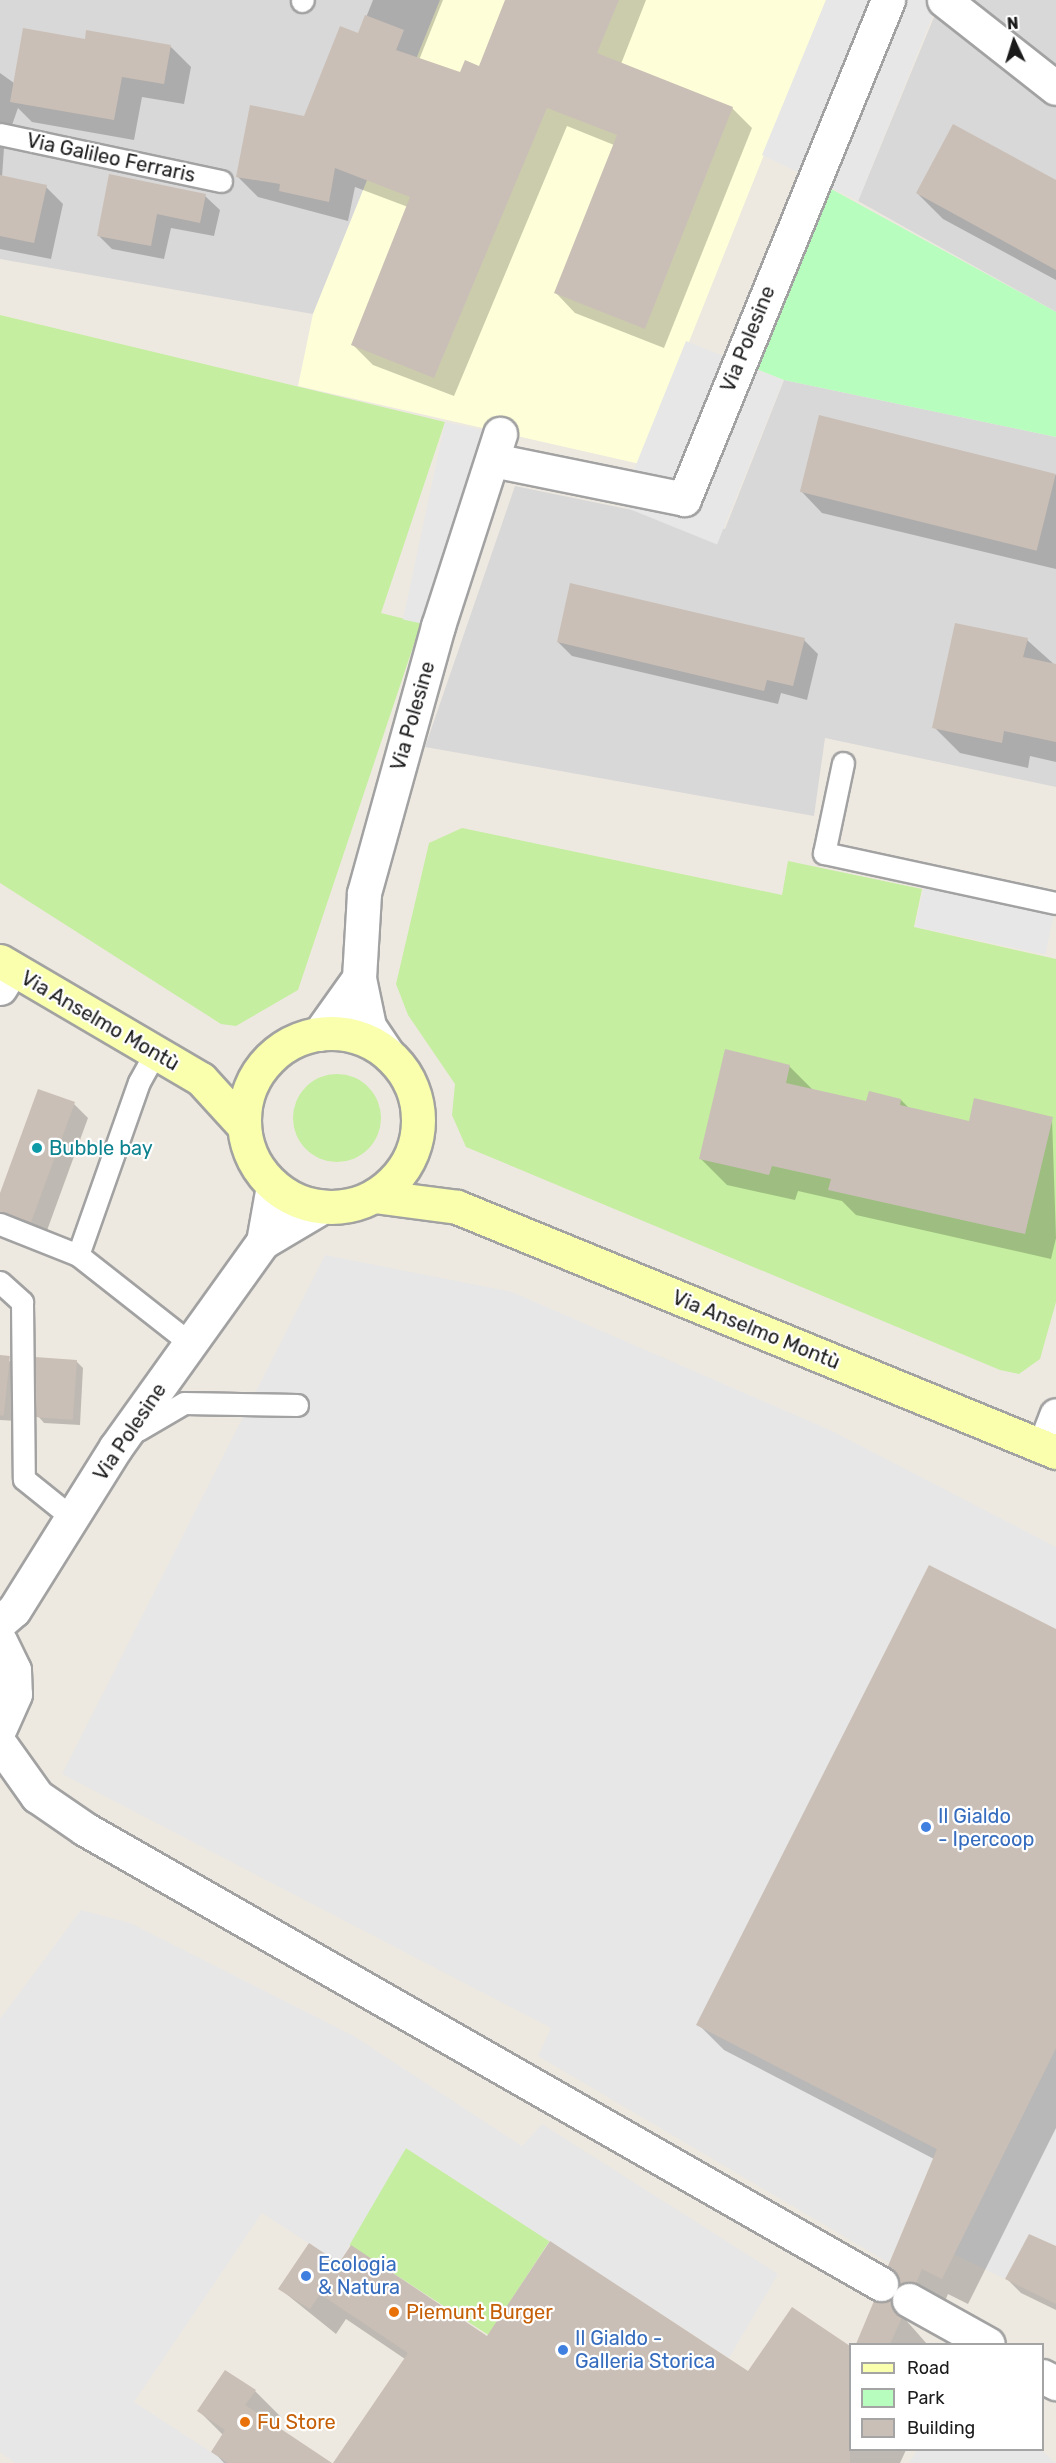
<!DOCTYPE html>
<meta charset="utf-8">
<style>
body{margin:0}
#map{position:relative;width:1056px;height:2463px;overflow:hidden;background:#eee9e0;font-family:Rubik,sans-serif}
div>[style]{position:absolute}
.residential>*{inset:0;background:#d9d8d8}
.education>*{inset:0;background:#feffd8}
.grass>*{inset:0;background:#c5eea0;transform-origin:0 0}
.round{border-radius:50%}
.park>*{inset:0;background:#b7febe}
.parking>*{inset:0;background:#e7e7e7;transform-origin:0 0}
.shadow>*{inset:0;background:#0003}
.building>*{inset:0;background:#cabfb6;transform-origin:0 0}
.roads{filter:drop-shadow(2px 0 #a2a2a2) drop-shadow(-2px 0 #a2a2a2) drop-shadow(0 2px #a2a2a2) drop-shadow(0 -2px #a2a2a2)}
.lane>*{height:21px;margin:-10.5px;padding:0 10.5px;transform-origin:10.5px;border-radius:10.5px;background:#fff}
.street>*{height:33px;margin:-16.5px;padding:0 16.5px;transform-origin:16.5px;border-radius:16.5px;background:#fff}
.secondary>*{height:33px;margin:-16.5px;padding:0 16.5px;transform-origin:16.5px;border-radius:16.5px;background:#f9ffad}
.secondary>.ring{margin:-16.5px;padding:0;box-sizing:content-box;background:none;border:33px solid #f9ffad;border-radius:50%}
.dots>*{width:16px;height:16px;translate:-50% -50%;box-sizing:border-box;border:3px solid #fff;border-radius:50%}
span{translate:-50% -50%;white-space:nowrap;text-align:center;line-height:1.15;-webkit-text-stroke:4.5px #fff;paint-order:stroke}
.street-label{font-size:20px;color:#1b1b1b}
.culture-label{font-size:20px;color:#0d838f}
.left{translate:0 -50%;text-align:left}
.shop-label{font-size:20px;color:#366cbe}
.food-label{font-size:20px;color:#c56008}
.legend{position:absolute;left:849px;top:2343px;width:195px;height:108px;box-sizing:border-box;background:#fff;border:2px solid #a4a4a4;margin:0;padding:8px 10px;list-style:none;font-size:18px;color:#1b1b1b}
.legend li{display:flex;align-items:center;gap:12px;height:30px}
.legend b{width:30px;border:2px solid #a4a4a4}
.north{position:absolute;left:984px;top:12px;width:60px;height:60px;-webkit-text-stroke:4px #fff;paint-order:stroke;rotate:356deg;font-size:16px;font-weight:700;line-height:24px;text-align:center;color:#1b1b1b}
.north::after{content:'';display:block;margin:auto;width:21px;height:27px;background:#1b1b1b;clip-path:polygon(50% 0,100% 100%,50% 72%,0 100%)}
</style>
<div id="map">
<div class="residential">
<i style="clip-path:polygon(0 0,440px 0,313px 314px,0 259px)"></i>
<i style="clip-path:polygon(941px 0,1056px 0,1056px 312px,858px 201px)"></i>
<i style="clip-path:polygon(784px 380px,1056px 437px,1056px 787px,825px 738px,814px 816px,425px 747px,515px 486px,725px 529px)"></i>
</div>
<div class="education">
<i style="clip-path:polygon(440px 0,826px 0,640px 464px,298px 386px,313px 314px)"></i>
</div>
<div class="grass">
<i style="clip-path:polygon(0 315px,445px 422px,381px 613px,421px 623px,298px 990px,236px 1026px,221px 1024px,0 883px)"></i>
<i style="clip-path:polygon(462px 828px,782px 895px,788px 861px,922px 889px,914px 927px,1056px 959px,1056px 1302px,1040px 1359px,1019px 1374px,1000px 1370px,466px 1147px,452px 1115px,455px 1084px,408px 1015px,396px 984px,429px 843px)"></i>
<i class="round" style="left:293px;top:1074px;width:88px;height:88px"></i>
<i style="left:406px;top:2148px;width:171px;height:112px;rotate:33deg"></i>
</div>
<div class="park">
<i style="clip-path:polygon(813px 179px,1056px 312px,1056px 437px,784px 380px,739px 362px)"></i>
</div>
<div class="parking">
<i style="clip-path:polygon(826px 0,939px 0,858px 201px,762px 155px)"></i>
<i style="left:686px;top:341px;width:105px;height:177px;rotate:22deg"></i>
<i style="left:445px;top:422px;width:56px;height:202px;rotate:12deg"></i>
<i style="left:926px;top:876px;width:133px;height:52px;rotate:12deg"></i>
<i style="clip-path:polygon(325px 1255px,512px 1292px,832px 1431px,1056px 1547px,1056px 1629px,929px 1565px,697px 2025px,937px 2149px,889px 2263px,538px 2056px,551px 2028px,62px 1774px)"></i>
<i style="clip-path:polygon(81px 1910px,130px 1923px,354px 2036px,522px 2146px,542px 2124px,778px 2274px,729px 2358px,406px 2148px,339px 2263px,262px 2213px,134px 2402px,228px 2463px,15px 2463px,0 2452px,0 2019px)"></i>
<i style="clip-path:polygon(1056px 2048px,1056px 2246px,1029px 2235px,1005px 2279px,953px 2254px)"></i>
<i style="clip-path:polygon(917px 2450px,1041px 2450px,1056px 2463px,909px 2463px)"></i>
</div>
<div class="shadow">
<i style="clip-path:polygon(373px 0,443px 0,419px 60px,461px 74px,480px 68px,507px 0,646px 0,621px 64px,732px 108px,752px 128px,664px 348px,575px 313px,556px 293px,614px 145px,567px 126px,454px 396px,373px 365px,353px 345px,408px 207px,355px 187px,348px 221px,258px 197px,238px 177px,305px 118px,359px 35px)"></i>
<i style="clip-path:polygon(86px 41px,171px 47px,191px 67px,184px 104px,142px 97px,134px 140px,32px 122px,18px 108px,4px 148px,2px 177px,46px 187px,63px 204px,51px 259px,0 249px,0 73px,14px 83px)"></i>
<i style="clip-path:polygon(1056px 182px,1056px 280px,943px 219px,917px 193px)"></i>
<i style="clip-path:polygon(205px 196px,220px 210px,214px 236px,171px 228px,164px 259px,112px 249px,98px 235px)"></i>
<i style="clip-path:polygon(820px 417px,1056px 475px,1056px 569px,822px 513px,802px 492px)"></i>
<i style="clip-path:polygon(804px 640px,818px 654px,807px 700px,781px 693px,778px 704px,572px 656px,558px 642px)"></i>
<i style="clip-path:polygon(1027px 640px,1056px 666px,1056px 762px,1030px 756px,1028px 768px,960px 753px,934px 727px)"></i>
<i style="clip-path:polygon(789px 1066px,814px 1091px,867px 1103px,901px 1100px,909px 1108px,970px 1123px,1052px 1118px,1056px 1238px,1051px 1259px,856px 1215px,842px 1201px,798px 1191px,795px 1200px,727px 1185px,701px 1159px)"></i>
<i style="clip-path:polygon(74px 1104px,88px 1118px,45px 1236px,0 1220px,0 1197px)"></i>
<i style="clip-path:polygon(0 1357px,16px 1364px,17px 1421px,0 1420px)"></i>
<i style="clip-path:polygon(76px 1361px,83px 1368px,80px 1425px,44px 1423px,38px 1416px)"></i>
<i style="clip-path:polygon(1056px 1631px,1056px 2128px,968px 2304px,948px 2294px,942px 2308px,927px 2309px,901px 2283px,934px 2159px,724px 2050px,698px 2024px)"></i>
<i style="clip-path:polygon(1056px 2248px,1056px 2310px,1021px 2293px,1007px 2279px)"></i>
<i style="clip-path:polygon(339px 2265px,488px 2338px,749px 2373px,792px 2309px,850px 2348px,850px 2450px,906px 2450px,900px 2463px,335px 2463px,405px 2359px,346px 2319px,336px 2334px,280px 2289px)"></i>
<i style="clip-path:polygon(875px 2302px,890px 2302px,927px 2344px,857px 2344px)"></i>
<i style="clip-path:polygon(255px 2391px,281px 2417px,274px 2426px,329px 2463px,224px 2463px,213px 2451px,223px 2435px,199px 2411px)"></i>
</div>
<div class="building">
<i style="clip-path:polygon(505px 0,619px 0,597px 53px,733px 107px,645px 329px,554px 293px,617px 135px,547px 108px,434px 378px,351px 345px,410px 197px,335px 168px,329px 202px,279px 191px,280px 184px,236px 177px,250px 105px,304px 116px,340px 26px,358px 33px,365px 15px,404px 30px,396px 50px,460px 72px,465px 60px,479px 66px)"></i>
<i style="clip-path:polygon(23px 28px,85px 39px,86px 30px,171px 45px,164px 84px,122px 77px,114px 120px,10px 102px)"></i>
<i style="clip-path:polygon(953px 124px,1056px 180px,1056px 270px,916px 193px)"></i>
<i style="clip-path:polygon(109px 174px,206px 194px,200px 223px,157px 214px,151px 246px,97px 236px)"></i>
<i style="clip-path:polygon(0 175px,47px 185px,34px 243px,0 236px)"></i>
<i style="left:819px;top:415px;width:244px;height:79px;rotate:14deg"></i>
<i style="clip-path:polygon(570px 583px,805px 638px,793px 686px,767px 680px,764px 691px,557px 642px)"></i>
<i style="clip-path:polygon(955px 623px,1028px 638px,1023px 657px,1056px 664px,1056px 742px,1004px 731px,1002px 743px,932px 728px)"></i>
<i style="clip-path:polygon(725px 1049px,790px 1065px,786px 1083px,866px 1101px,869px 1091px,901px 1099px,900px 1105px,969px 1121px,974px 1098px,1053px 1117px,1025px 1234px,828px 1190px,831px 1179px,772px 1166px,769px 1175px,699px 1159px)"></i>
<i style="clip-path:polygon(38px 1089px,75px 1102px,31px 1222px,0 1212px,0 1193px)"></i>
<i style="left:0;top:1355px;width:10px;height:60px;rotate:6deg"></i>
<i style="left:35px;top:1357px;width:42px;height:60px;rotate:4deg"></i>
<i style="clip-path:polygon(929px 1565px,1056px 1629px,1056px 2048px,942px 2279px,922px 2269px,916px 2283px,900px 2284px,888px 2266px,937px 2149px,696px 2025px)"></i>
<i style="clip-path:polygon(1029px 2234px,1056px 2246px,1056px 2304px,1005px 2279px)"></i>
<i style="clip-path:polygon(550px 2241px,748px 2371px,792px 2307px,850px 2346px,850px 2463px,333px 2463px,408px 2353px,320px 2294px,310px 2309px,278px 2289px,309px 2243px,339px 2263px,351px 2245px,487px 2336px)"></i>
<i style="clip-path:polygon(890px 2300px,902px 2317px,890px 2344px,856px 2344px,874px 2301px)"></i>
<i style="clip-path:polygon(225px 2370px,256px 2390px,245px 2405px,332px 2463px,228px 2463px,211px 2452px,225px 2430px,197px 2411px)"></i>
</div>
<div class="roads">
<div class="lane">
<i style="left:302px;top:1px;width:1px;rotate:-45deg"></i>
<i style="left:0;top:134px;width:226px;rotate:12deg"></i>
<i style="left:843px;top:763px;width:92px;rotate:101.9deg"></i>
<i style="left:824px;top:853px;width:237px;rotate:12.2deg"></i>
<i style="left:0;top:1224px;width:84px;rotate:21.7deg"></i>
<i style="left:78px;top:1255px;width:183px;rotate:-70.6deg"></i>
<i style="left:139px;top:1082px;width:31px;rotate:-61deg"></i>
<i style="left:78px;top:1255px;width:144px;rotate:38.2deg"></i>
<i style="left:0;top:1282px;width:30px;rotate:42deg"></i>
<i style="left:22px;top:1302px;width:177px;rotate:89.4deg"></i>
<i style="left:24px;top:1479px;width:65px;rotate:38.8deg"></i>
<i style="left:138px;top:1430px;width:53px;rotate:-30.4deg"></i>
<i style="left:184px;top:1403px;width:113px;rotate:1deg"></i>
</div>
<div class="street">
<i style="left:944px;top:0;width:142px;rotate:38.2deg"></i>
<i style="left:493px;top:460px;width:195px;rotate:11.5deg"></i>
<i style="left:684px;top:499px;width:539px;rotate:-67.76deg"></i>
<i style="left:0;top:988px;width:22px;rotate:-58deg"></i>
<i style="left:319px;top:1034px;width:69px;rotate:-54.5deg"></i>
<i style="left:387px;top:1053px;width:32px;rotate:-124deg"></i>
<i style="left:369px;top:1026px;width:49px;rotate:-101.8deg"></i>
<i style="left:359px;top:978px;width:85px;rotate:-86.6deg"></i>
<i style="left:364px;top:893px;width:277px;rotate:-74.5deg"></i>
<i style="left:438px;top:626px;width:202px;rotate:-72.1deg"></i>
<i style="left:263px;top:1242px;width:57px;rotate:-79.9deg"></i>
<i style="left:1044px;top:1447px;width:34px;rotate:-69deg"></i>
<i style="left:0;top:1622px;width:18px;rotate:-41deg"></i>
<i style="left:14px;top:1610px;width:192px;rotate:-58deg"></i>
<i style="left:116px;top:1447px;width:252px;rotate:-54.4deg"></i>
<i style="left:263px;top:1242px;width:69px;rotate:-30.7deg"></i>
<i style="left:0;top:1641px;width:32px;rotate:64deg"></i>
<i style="left:14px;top:1670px;width:24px;rotate:88deg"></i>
<i style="left:15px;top:1694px;width:37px;rotate:114deg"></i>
<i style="left:0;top:1744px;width:64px;rotate:54.6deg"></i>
<i style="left:37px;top:1796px;width:58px;rotate:34.5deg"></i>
<i style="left:85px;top:1829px;width:917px;rotate:29.75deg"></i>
<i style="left:909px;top:2300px;width:90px;rotate:29.1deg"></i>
<i style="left:1042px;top:2376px;width:16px;rotate:27deg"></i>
</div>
<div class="secondary">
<i style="left:0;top:961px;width:233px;rotate:30.4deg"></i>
<i style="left:201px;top:1079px;width:62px;rotate:47.6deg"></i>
<i class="ring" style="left:244px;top:1033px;width:141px;height:141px"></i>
<i style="left:374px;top:1196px;width:84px;rotate:7.5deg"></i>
<i style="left:457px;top:1207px;width:647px;rotate:22.25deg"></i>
</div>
</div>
<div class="dots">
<i style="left:37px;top:1148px;background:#0f9aa8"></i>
<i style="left:926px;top:1827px;background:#3f7fe0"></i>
<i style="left:306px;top:2276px;background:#3f7fe0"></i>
<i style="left:394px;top:2312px;background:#e8710a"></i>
<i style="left:563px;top:2350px;background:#3f7fe0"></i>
<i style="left:245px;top:2422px;background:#e8710a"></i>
</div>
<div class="street-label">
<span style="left:111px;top:158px;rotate:12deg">Via Galileo Ferraris</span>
<span style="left:748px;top:339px;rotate:-68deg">Via Polesine</span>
<span style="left:413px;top:716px;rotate:-74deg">Via Polesine</span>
<span style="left:100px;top:1021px;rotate:30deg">Via Anselmo Montù</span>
<span style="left:756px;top:1330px;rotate:22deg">Via Anselmo Montù</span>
<span style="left:130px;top:1432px;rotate:-56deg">Via Polesine</span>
</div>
<div class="culture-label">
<span class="left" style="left:49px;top:1148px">Bubble bay</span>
</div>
<div class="shop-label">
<span class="left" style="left:938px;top:1828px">Il Gialdo<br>- Ipercoop</span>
<span class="left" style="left:318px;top:2276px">Ecologia<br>&amp; Natura</span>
<span class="left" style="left:575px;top:2350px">Il Gialdo -<br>Galleria Storica</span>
</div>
<div class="food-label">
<span class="left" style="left:406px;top:2312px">Piemunt Burger</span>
<span class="left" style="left:257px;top:2422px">Fu Store</span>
</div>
<ul class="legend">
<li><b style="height:8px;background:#f9ffad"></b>Road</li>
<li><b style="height:16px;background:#b7febe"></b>Park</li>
<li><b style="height:16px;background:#cabfb6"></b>Building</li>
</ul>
<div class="north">N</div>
</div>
